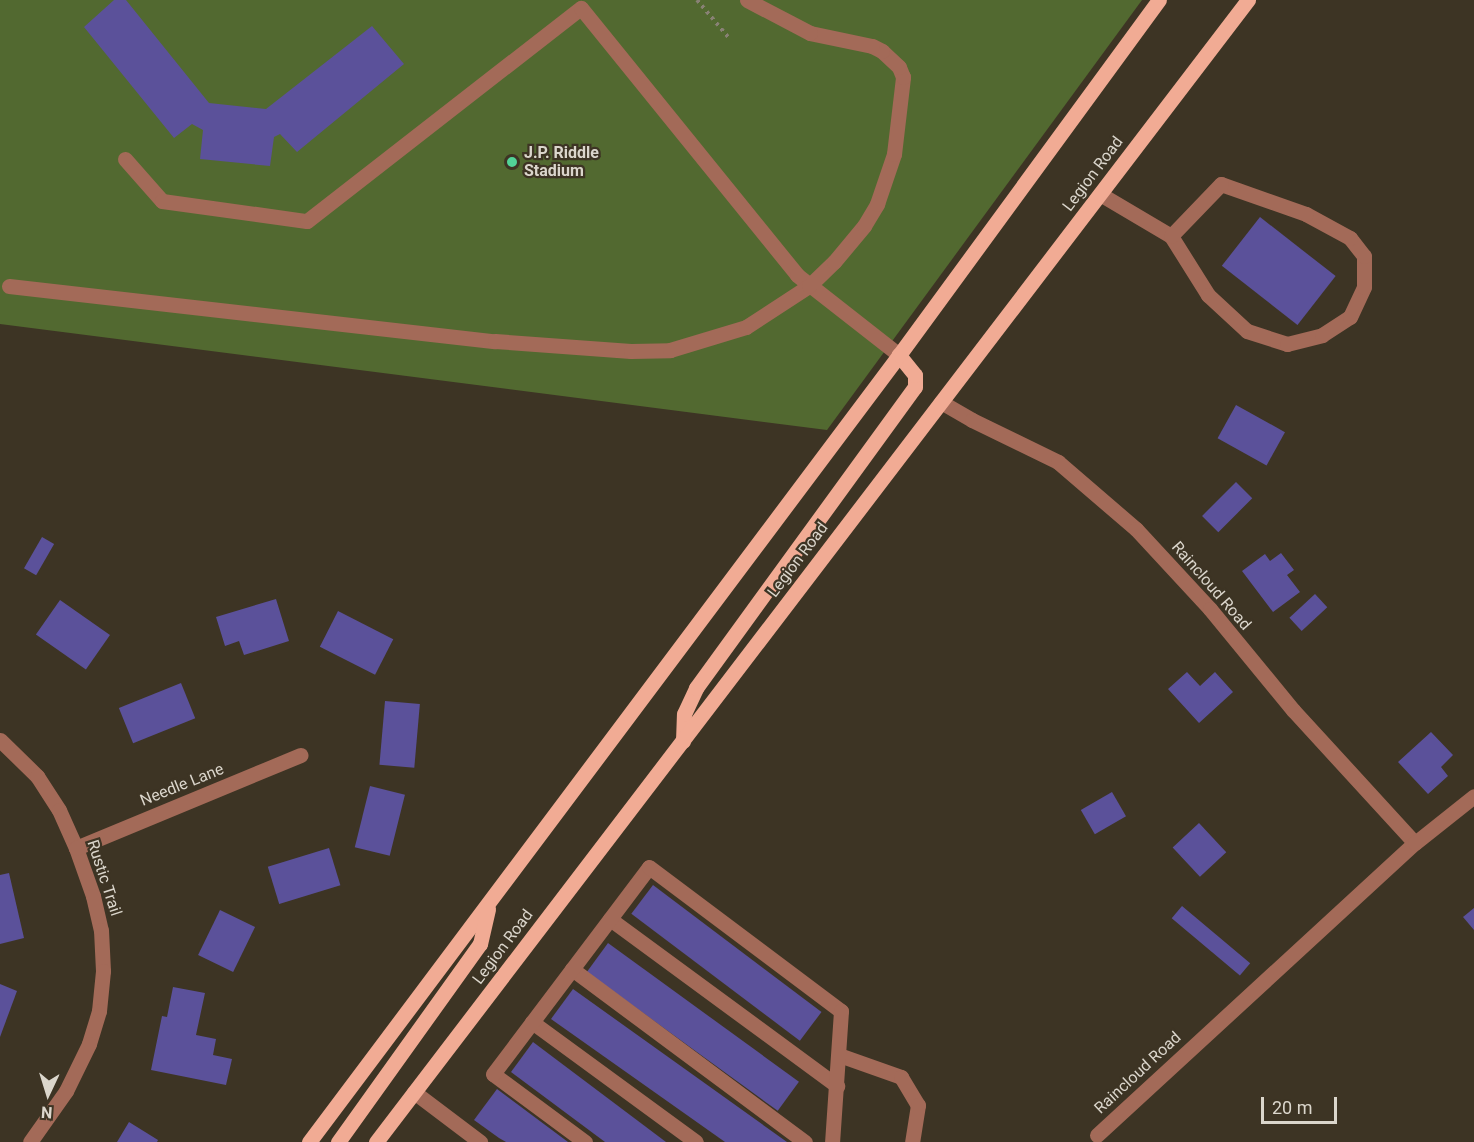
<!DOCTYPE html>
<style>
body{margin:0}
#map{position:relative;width:1474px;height:1142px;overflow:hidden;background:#3d3424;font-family:Roboto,sans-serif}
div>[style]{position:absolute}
.green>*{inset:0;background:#526930}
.building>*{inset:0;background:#5b519a;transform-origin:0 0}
.path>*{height:4px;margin-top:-2px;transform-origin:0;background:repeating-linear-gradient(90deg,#888174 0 3px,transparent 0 7.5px)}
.minor>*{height:15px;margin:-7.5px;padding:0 7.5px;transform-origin:7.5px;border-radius:7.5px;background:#a36a58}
.major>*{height:15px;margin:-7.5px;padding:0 7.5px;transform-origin:7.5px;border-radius:7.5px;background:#f1ab94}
.dots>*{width:16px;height:16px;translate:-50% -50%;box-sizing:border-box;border:3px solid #3d3424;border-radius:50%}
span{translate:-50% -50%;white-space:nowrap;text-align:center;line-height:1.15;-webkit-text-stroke:4.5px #3d3424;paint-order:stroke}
.poi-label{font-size:16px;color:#dbd6cc;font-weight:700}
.left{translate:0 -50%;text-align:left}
.street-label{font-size:16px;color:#dbd6cc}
.north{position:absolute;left:18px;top:1064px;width:60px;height:60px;-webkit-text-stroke:4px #3d3424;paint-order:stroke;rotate:184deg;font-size:16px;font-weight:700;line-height:24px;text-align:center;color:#dbd6cc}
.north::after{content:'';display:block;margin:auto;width:21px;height:27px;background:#dbd6cc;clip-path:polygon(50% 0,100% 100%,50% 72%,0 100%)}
.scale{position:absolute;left:1261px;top:1097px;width:76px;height:27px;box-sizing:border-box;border:3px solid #dbd6cc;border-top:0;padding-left:8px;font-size:18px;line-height:21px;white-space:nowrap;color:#dbd6cc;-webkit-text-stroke:4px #3d3424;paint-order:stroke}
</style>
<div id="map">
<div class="green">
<i style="clip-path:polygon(0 0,1142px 0,827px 430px,0 324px)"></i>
</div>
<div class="building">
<i style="clip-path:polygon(114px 0,126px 0,209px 103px,266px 109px,372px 26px,404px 64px,297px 152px,280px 134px,274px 137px,270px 166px,200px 159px,203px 130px,192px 124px,174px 138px,84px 27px)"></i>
<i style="left:1260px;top:217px;width:96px;height:62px;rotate:38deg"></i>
<i style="left:1236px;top:405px;width:56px;height:38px;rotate:29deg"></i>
<i style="left:1236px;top:482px;width:23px;height:48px;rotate:45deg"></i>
<i style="left:42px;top:537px;width:14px;height:36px;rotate:30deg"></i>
<i style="clip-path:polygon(1281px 553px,1294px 570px,1287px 575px,1300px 592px,1273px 612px,1242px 571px,1265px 554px,1270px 561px)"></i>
<i style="left:1315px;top:594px;width:18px;height:35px;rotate:47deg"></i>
<i style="clip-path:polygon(276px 599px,289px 641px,244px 655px,239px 641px,225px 646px,216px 617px)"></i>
<i style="left:60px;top:600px;width:61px;height:42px;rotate:35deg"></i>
<i style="left:338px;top:611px;width:62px;height:40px;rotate:27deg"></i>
<i style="clip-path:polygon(1187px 672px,1200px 686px,1215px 672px,1233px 692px,1199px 723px,1168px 689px)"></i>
<i style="left:181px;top:683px;width:38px;height:67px;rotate:68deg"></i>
<i style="left:385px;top:701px;width:35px;height:64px;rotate:5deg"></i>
<i style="clip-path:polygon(1431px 732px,1453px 755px,1441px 767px,1448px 776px,1428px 794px,1398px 762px)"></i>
<i style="left:370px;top:786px;width:36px;height:63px;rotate:14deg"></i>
<i style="left:1112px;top:792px;width:28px;height:36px;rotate:60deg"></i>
<i style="left:1199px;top:823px;width:40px;height:36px;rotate:47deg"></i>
<i style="left:329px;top:848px;width:39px;height:64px;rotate:73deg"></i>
<i style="clip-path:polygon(9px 873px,24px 938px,0 944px,0 875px)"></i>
<i style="left:653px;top:885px;width:211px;height:36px;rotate:37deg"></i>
<i style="left:1182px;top:906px;width:89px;height:16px;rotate:40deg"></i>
<i style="clip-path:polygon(1474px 908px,1474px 930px,1463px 917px)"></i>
<i style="left:220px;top:910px;width:39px;height:50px;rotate:26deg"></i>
<i style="left:608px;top:943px;width:236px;height:36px;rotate:36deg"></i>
<i style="clip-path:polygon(0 984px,17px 991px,0 1037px)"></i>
<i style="clip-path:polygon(173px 987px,205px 993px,196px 1035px,216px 1039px,213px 1055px,232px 1059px,226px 1085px,151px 1070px,162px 1016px,167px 1017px)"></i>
<i style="clip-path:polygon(573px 989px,787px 1142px,725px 1142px,551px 1019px)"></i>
<i style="clip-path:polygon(533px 1042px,666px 1142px,605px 1142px,511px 1072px)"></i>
<i style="clip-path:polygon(497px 1089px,568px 1142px,506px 1142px,499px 1138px,474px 1120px)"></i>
<i style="clip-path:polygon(129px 1122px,158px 1140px,157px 1142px,117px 1142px)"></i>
</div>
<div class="path">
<i style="left:697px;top:0;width:50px;rotate:49.9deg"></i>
</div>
<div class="minor">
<i style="left:125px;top:159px;width:56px;rotate:48.6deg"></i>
<i style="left:162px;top:201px;width:146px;rotate:7.9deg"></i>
<i style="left:307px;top:221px;width:347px;rotate:-37.9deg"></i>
<i style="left:581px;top:8px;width:343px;rotate:51deg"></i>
<i style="left:797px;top:275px;width:130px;rotate:38.1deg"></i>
<i style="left:1100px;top:194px;width:82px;rotate:30.6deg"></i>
<i style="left:1171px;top:236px;width:70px;rotate:57.9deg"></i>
<i style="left:1208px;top:295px;width:53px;rotate:42.7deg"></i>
<i style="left:1247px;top:331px;width:42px;rotate:18deg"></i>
<i style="left:1287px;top:344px;width:36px;rotate:-14deg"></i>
<i style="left:1322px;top:335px;width:33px;rotate:-33deg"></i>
<i style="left:1350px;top:317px;width:33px;rotate:-65deg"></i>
<i style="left:1364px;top:287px;width:31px;rotate:-90deg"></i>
<i style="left:1364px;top:256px;width:23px;rotate:-128deg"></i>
<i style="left:1350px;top:238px;width:50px;rotate:-151.4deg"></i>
<i style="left:1306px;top:214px;width:90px;rotate:-160.6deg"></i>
<i style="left:1221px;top:184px;width:72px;rotate:133.9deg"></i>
<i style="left:9px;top:286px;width:489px;rotate:6.5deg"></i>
<i style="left:495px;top:341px;width:136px;rotate:4.2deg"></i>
<i style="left:631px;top:351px;width:39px;rotate:-1deg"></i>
<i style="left:670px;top:350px;width:79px;rotate:-16.8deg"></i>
<i style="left:746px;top:327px;width:75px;rotate:-33.1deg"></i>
<i style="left:809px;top:286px;width:35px;rotate:-44deg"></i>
<i style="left:834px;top:262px;width:47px;rotate:-50.2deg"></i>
<i style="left:864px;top:226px;width:26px;rotate:-59deg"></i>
<i style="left:877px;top:204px;width:53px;rotate:-71.2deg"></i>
<i style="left:894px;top:154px;width:78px;rotate:-83.3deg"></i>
<i style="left:903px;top:77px;width:11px;rotate:-112deg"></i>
<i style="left:899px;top:67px;width:23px;rotate:-137deg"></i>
<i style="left:882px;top:51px;width:11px;rotate:-153deg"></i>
<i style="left:872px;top:46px;width:63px;rotate:-168.2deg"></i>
<i style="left:810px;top:33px;width:71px;rotate:-152.4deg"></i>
<i style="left:941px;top:402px;width:36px;rotate:30deg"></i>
<i style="left:972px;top:420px;width:96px;rotate:26deg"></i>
<i style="left:1058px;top:462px;width:103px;rotate:40.7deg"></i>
<i style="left:1136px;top:529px;width:109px;rotate:47.2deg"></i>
<i style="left:1210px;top:609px;width:131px;rotate:50.6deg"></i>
<i style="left:1293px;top:710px;width:180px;rotate:47.5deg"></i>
<i style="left:0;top:740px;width:52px;rotate:44.2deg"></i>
<i style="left:37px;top:776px;width:40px;rotate:57.1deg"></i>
<i style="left:59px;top:810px;width:42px;rotate:65.9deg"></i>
<i style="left:76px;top:848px;width:51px;rotate:70.5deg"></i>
<i style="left:93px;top:896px;width:35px;rotate:77deg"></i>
<i style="left:101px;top:930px;width:41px;rotate:87.2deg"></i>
<i style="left:103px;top:971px;width:40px;rotate:95.7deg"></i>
<i style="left:99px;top:1011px;width:34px;rotate:107deg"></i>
<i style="left:89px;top:1044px;width:52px;rotate:116.1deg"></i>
<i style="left:66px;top:1091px;width:62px;rotate:125.2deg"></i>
<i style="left:76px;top:848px;width:243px;rotate:-22.5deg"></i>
<i style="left:610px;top:919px;width:282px;rotate:36.3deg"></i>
<i style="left:572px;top:969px;width:290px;rotate:36.6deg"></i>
<i style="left:532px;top:1022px;width:203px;rotate:36.2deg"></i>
<i style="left:839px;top:1055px;width:66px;rotate:19.5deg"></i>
<i style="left:901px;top:1077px;width:33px;rotate:59deg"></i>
<i style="left:918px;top:1105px;width:37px;rotate:99deg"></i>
<i style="left:414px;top:1092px;width:83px;rotate:37.1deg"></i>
<i style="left:1097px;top:1135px;width:432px;rotate:-42.6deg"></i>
<i style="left:1415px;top:843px;width:75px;rotate:-38.5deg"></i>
<i style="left:585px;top:1142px;width:114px;rotate:-143.5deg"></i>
<i style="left:493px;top:1074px;width:259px;rotate:-53deg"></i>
<i style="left:649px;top:867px;width:240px;rotate:36.9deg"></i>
<i style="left:841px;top:1011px;width:131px;rotate:93.9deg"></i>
</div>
<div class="major">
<i style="left:683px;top:741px;width:27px;rotate:-88deg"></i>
<i style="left:684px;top:714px;width:29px;rotate:-65deg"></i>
<i style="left:696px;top:688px;width:372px;rotate:-54deg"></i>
<i style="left:915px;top:387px;width:12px;rotate:-90deg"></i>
<i style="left:915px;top:375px;width:26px;rotate:-129deg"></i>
<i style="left:309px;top:1142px;width:984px;rotate:-53.14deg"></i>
<i style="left:899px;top:355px;width:440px;rotate:-53.8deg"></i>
<i style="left:338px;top:1142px;width:244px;rotate:-54.4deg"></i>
<i style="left:480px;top:944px;width:36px;rotate:-77deg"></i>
<i style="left:376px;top:1142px;width:1437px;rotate:-52.64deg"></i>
</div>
<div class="dots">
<i style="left:512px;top:162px;background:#52d397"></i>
</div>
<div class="poi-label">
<span class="left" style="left:524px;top:162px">J.P. Riddle<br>Stadium</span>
</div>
<div class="street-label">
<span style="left:1093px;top:174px;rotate:-53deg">Legion Road</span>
<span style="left:798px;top:560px;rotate:-53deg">Legion Road</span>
<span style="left:1211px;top:586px;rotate:49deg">Raincloud Road</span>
<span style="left:182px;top:785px;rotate:-22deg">Needle Lane</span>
<span style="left:104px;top:878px;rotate:72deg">Rustic Trail</span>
<span style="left:503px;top:947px;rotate:-53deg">Legion Road</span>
<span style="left:1138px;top:1073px;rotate:-43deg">Raincloud Road</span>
</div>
<div class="north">N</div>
<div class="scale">20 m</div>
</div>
